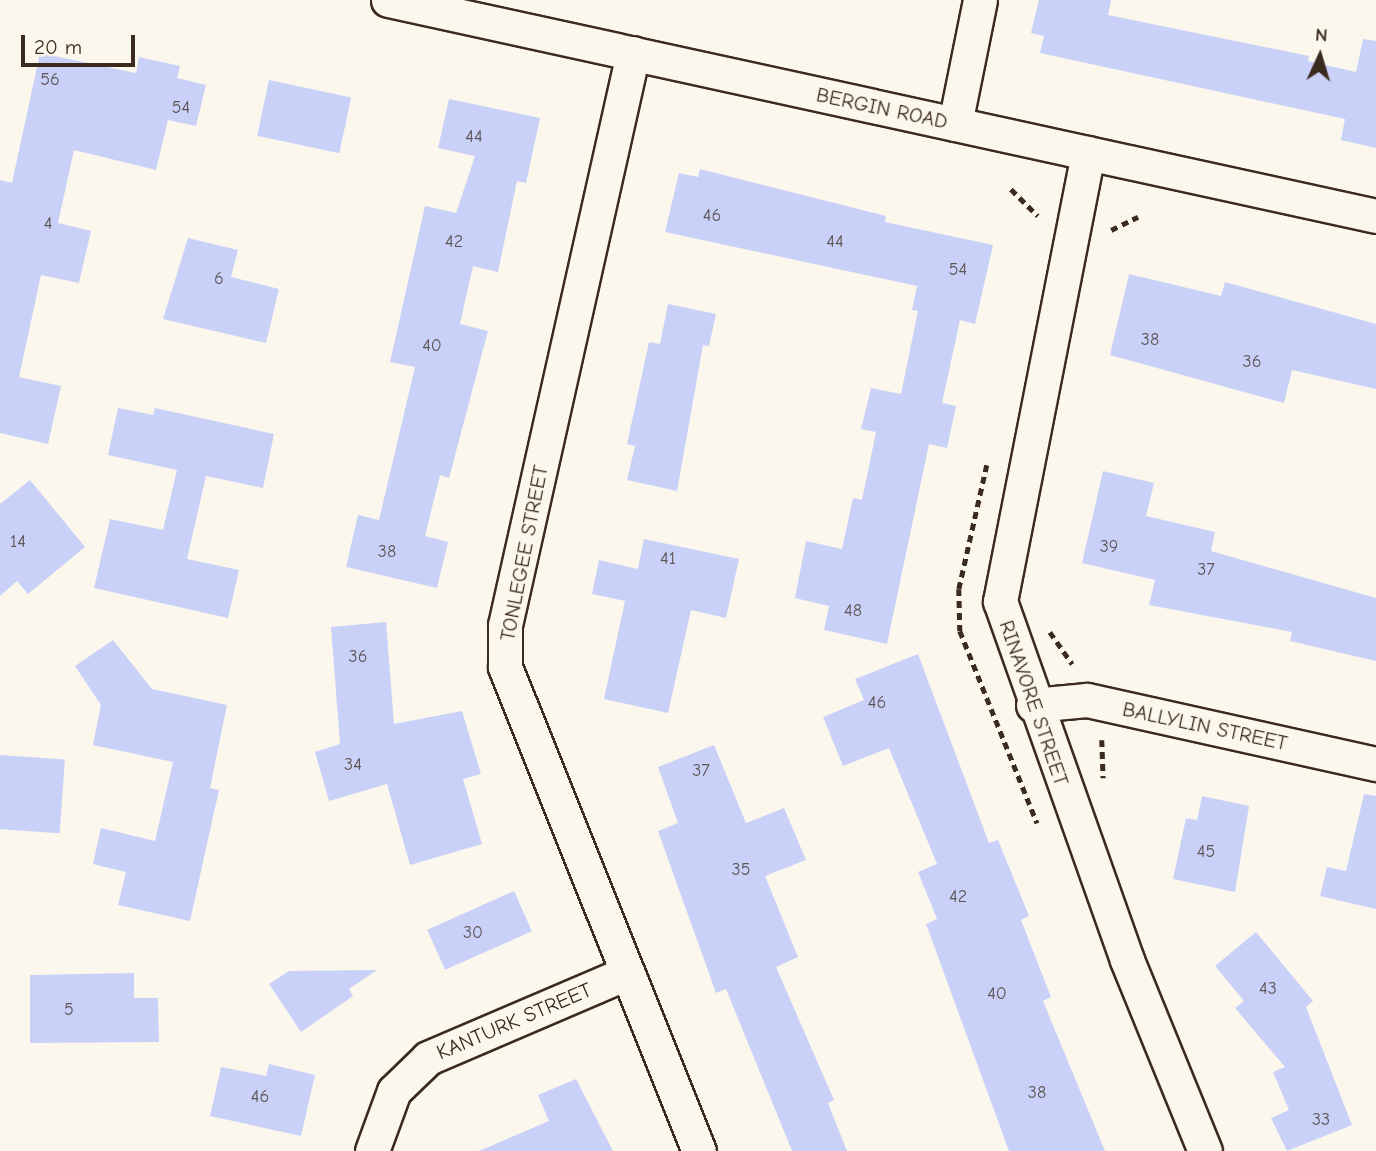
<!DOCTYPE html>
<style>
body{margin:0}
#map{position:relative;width:1376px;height:1151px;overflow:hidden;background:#fbf7ec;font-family:"Comic Neue",sans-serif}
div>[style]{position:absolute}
.building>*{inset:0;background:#c9d1f9;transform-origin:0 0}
.path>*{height:4.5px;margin-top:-2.25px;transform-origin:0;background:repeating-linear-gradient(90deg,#3b2a1e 0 7px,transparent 0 12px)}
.roads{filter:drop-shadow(2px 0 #3b2a1e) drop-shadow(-2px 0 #3b2a1e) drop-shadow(0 2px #3b2a1e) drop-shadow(0 -2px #3b2a1e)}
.street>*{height:33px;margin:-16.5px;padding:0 16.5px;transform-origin:16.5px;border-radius:16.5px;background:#fbf7ec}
span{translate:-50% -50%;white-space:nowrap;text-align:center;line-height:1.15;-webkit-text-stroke:5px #fbf7ec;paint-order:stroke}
.number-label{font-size:18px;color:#5e5455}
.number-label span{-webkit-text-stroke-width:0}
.street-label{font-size:21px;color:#3b2a1e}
.north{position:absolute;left:1285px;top:21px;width:70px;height:70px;-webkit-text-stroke:5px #fbf7ec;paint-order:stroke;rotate:4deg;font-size:19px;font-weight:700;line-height:28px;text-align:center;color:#3b2a1e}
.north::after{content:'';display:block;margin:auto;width:24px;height:32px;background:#3b2a1e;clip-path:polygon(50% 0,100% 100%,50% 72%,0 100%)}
.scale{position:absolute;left:21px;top:35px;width:114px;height:32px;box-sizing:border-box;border:4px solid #3b2a1e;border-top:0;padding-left:9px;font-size:21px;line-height:24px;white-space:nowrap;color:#3b2a1e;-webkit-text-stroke:5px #fbf7ec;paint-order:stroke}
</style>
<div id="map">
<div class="building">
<i style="clip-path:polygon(1039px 0,1111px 0,1108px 15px,1309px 56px,1308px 61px,1356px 72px,1363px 39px,1376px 41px,1376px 148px,1341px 140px,1345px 119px,1040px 53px,1044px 36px,1031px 33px)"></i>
<i style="clip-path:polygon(40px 53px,136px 73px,139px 57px,180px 66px,177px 78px,206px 85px,196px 126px,168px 120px,156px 170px,74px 150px,58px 223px,91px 231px,79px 283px,41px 275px,19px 377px,61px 386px,48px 444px,0 433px,0 180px,12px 183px)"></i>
<i style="left:269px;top:80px;width:84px;height:57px;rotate:12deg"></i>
<i style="clip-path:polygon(449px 99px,540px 118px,526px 183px,517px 181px,498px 272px,473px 266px,460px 324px,488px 331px,449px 478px,440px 475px,425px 536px,448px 542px,437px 588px,346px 567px,358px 515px,379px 520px,415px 367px,390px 362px,425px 206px,456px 213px,475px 156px,438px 148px)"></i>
<i style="clip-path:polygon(700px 169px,886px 216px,885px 222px,993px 245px,975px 324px,960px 320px,942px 403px,956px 406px,947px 448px,929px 444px,887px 644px,824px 630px,829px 606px,795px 598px,806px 541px,842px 549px,853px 498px,862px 500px,876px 432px,861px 429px,871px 388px,901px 394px,918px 311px,912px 310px,917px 286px,665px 232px,679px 173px,698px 177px)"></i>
<i style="clip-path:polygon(188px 238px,238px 250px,231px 277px,279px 289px,266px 343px,163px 319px)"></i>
<i style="clip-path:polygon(1129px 274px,1221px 296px,1225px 282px,1376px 324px,1376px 389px,1292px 370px,1284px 403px,1110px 355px)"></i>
<i style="clip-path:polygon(668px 304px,716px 314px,709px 346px,703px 345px,677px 491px,627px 480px,635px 446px,627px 444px,649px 342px,660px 344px)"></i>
<i style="clip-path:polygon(118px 408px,153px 415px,155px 408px,274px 434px,263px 488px,206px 476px,187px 559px,239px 570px,228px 618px,94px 588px,110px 519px,163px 530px,177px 470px,108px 455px)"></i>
<i style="clip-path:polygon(1103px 471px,1154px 483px,1146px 516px,1215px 532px,1211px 551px,1376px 598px,1376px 661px,1290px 641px,1292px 632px,1149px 605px,1155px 580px,1082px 563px)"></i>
<i style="clip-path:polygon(30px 480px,85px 547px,28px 594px,17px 581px,0 596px,0 504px)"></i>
<i style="clip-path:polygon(644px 539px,739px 559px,726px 618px,691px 610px,668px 713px,604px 699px,625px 601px,592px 594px,599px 560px,638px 569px)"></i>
<i style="clip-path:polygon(386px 622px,394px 724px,462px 711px,481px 774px,463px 779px,482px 844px,410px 865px,387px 784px,329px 801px,315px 752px,340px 744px,331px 627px)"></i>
<i style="clip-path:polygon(113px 640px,152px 689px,227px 705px,210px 788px,219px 790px,190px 921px,118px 905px,126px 872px,93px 864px,101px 828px,155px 841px,173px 762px,93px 745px,101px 705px,75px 666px)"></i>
<i style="clip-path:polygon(918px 654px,989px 843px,998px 840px,1029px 916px,1021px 920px,1051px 997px,1043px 1001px,1105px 1151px,1009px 1151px,926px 924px,937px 919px,918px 872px,937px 864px,889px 748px,843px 766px,823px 717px,864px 700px,855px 679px)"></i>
<i style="clip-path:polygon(714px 745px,746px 823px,784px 808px,806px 860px,765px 876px,798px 957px,776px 967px,834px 1100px,828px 1103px,847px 1151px,792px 1151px,726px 989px,716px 993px,658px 831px,678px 823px,658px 767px)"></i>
<i style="left:0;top:755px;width:65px;height:74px;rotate:4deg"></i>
<i style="clip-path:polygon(1364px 794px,1376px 796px,1376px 909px,1320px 896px,1327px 867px,1346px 871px)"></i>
<i style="clip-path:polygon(1202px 796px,1249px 806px,1235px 892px,1173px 879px,1186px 818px,1197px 820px)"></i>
<i style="left:514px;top:891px;width:44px;height:95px;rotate:66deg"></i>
<i style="clip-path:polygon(1256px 932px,1313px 1001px,1306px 1007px,1352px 1125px,1287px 1151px,1271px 1118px,1289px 1110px,1273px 1072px,1285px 1067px,1235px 1008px,1244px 1001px,1215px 966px)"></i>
<i style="clip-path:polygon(377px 970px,349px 989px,353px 996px,301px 1032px,269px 984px,289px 971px)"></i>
<i style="clip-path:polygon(134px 973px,134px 998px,158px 998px,159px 1042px,30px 1043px,30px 975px)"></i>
<i style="clip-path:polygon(269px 1064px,315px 1075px,301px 1136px,210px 1116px,221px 1067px,266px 1076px)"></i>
<i style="clip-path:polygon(576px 1079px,613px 1151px,479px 1151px,549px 1121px,538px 1095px)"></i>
</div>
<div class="path">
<i style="left:1011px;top:189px;width:38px;rotate:45deg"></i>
<i style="left:1111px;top:230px;width:30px;rotate:-26deg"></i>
<i style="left:987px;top:465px;width:127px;rotate:102.7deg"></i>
<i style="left:959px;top:589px;width:42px;rotate:88.6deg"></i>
<i style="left:960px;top:631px;width:207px;rotate:68.1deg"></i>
<i style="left:1050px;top:632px;width:39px;rotate:55deg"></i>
<i style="left:1102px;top:740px;width:38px;rotate:88deg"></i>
</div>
<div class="roads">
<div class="street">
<i style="left:388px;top:0;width:1011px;rotate:12.33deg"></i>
<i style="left:633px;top:53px;width:586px;rotate:102.61deg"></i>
<i style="left:505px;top:625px;width:42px;rotate:90deg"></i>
<i style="left:505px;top:667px;width:521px;rotate:68.16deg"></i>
<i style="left:955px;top:124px;width:126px;rotate:-78.6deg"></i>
<i style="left:1088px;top:153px;width:457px;rotate:101.1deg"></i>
<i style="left:1000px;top:601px;width:381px;rotate:70.5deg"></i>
<i style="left:1127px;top:960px;width:206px;rotate:67.8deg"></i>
<i style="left:1033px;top:705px;width:54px;rotate:-5.3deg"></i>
<i style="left:1087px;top:700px;width:296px;rotate:12.5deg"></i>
<i style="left:372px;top:1151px;width:64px;rotate:-69.9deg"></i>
<i style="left:394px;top:1091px;width:47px;rotate:-44.1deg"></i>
<i style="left:428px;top:1058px;width:215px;rotate:-23.2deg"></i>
</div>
</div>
<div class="number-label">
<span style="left:50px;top:80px">56</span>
<span style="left:181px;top:108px">54</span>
<span style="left:474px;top:137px">44</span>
<span style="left:712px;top:216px">46</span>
<span style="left:48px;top:224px">4</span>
<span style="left:454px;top:242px">42</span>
<span style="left:835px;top:242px">44</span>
<span style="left:958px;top:270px">54</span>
<span style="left:219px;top:279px">6</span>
<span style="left:1150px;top:340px">38</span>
<span style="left:432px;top:346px">40</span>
<span style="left:1252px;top:362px">36</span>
<span style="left:18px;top:542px">14</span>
<span style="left:1109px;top:547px">39</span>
<span style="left:387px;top:552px">38</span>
<span style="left:668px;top:559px">41</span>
<span style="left:1206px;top:570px">37</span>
<span style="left:853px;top:611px">48</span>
<span style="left:358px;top:657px">36</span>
<span style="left:877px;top:703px">46</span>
<span style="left:353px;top:765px">34</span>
<span style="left:701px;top:771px">37</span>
<span style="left:1206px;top:852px">45</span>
<span style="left:741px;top:870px">35</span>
<span style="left:958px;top:897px">42</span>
<span style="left:473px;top:933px">30</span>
<span style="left:1268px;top:989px">43</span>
<span style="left:997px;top:994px">40</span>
<span style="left:69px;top:1010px">5</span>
<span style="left:1037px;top:1093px">38</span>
<span style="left:260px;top:1097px">46</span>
<span style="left:1321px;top:1120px">33</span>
</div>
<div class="street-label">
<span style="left:882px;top:108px;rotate:12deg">BERGIN ROAD</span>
<span style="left:524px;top:553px;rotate:-79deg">TONLEGEE STREET</span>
<span style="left:1034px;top:703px;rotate:71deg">RINAVORE STREET</span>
<span style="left:1205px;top:726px;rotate:12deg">BALLYLIN STREET</span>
<span style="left:514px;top:1021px;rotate:-23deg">KANTURK STREET</span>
</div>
<div class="north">N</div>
<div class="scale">20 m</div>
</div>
